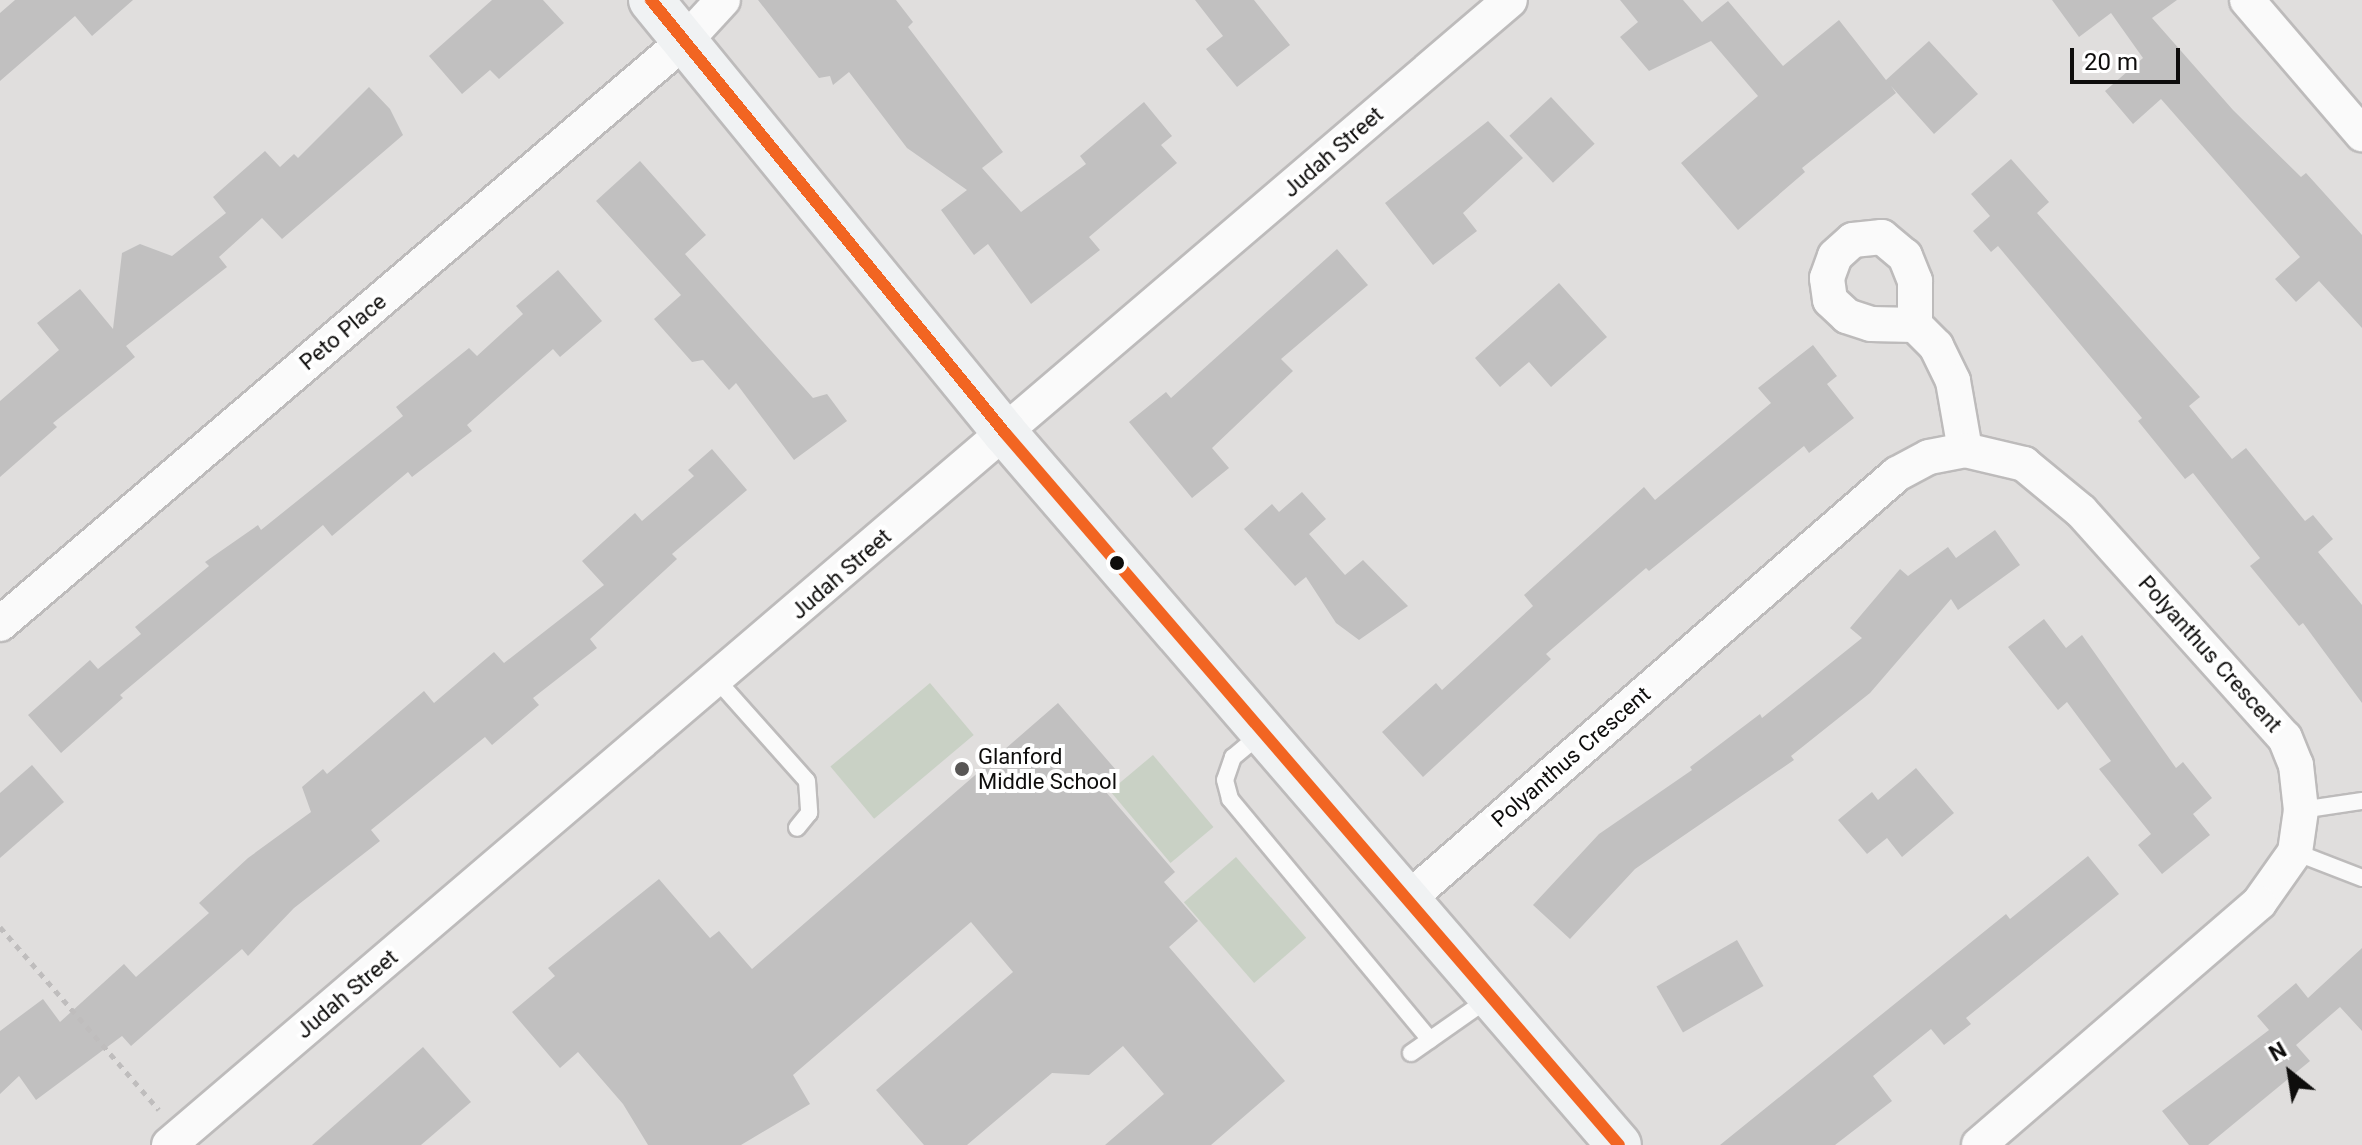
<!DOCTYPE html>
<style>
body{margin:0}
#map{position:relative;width:2362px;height:1145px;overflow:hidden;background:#e0dedd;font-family:Roboto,sans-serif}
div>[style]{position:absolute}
.green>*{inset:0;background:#c9d1c5;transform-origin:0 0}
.building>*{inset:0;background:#c1c0c0;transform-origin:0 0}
.path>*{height:5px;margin-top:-2.5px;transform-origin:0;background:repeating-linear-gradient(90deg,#bfbdbd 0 6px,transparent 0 12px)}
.roads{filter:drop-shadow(2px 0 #bdbbbb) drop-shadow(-2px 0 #bdbbbb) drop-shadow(0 2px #bdbbbb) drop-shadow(0 -2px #bdbbbb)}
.service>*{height:16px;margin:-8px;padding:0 8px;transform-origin:8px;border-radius:8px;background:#fafafa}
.minor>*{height:34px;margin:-17px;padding:0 17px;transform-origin:17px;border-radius:17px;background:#fafafa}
.secondary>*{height:44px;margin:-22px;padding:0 22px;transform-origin:22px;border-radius:22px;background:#f0f2f3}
.bus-1>*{height:12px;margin:-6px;padding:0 6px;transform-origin:6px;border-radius:6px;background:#f26522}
.dots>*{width:22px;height:22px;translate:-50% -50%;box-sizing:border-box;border:4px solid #fff;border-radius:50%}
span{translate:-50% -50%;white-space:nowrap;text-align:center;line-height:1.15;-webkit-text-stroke:8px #fff;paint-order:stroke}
.street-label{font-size:22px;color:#0e0d0c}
.poi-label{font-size:22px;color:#0e0d0c}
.left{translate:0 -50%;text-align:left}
.north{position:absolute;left:2250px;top:1033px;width:80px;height:80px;-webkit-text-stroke:6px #fff;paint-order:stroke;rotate:330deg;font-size:22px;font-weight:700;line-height:32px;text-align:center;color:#0e0d0c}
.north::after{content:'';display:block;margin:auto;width:28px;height:36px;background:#0e0d0c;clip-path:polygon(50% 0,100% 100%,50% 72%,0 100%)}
.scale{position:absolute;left:2070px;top:48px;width:110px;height:36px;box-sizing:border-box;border:4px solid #0e0d0c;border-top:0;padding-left:10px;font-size:24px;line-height:28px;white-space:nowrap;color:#0e0d0c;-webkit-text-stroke:6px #fff;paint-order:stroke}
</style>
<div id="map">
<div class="green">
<i style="left:930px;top:683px;width:68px;height:130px;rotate:50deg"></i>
<i style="left:1153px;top:755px;width:94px;height:56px;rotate:50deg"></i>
<i style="left:1236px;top:857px;width:107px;height:69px;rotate:49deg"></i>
</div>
<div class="building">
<i style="clip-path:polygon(15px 0,133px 0,92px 36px,75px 16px,0 81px,0 13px)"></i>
<i style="clip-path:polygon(492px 0,543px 0,564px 23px,499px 79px,490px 70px,462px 94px,429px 56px)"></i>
<i style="clip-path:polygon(758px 0,896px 0,913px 22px,908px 27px,1003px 152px,982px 168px,1021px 212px,1086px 164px,1080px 156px,1144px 102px,1172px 136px,1161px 145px,1177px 163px,1089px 237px,1100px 250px,1031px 304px,988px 244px,974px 255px,941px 210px,967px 190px,907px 148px,849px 72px,833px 85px,830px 76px,819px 78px)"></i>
<i style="clip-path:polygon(1195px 0,1254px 0,1290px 45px,1237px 87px,1206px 49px,1223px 36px)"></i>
<i style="clip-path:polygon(1620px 0,1683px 0,1702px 22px,1728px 1px,1783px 66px,1839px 20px,1886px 80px,1929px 41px,1978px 94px,1934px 134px,1891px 86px,1896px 93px,1802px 168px,1805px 172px,1738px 230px,1681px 163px,1758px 96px,1711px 41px,1649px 71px,1620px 37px,1638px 22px)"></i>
<i style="clip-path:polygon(2052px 0,2177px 0,2152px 18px,2233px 110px,2301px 177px,2306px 173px,2362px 235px,2362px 328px,2319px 281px,2296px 302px,2275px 279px,2300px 257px,2161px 99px,2133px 124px,2105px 91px,2143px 58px,2111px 13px,2079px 37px)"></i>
<i style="clip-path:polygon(369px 87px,390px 109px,403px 135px,282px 239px,262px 218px,219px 257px,227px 267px,126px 346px,135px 357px,53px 423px,57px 427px,0 477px,0 401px,59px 350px,37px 323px,80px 289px,113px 329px,122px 253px,140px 244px,172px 256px,226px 213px,213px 197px,265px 151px,280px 167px,294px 154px,298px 158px)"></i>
<i style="left:1551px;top:97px;width:64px;height:57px;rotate:47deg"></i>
<i style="clip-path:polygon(1488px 121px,1523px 158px,1463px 213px,1477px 231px,1433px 265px,1385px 203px)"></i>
<i style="clip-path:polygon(2011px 159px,2049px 202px,2037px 213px,2200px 397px,2189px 406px,2232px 459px,2246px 448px,2305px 521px,2313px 515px,2333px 539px,2318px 552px,2362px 605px,2362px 703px,2303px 623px,2299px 626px,2250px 566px,2260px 558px,2193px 473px,2185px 479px,2138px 421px,2142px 418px,1998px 246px,1991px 252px,1973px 231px,1990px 216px,1971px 194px)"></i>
<i style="clip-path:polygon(640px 161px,706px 235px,685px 254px,813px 398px,827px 394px,847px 421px,794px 460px,736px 383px,729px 390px,703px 360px,692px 362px,654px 319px,681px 295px,596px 201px)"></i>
<i style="clip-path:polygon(1337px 249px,1368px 285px,1281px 359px,1293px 371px,1212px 448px,1229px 468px,1192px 498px,1129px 422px,1166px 392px,1171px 398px)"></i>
<i style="clip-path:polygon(558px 270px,602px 321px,560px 357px,553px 349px,467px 425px,472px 431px,412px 477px,408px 472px,332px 536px,323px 525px,120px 695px,123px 698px,61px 753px,28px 715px,90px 660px,98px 669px,141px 634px,135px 627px,209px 566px,205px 562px,258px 525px,261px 530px,403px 416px,396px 407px,469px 348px,477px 356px,523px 314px,516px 306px)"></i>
<i style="clip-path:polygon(1559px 283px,1607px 337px,1551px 387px,1529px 362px,1500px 387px,1475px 358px)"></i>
<i style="clip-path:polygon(1813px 345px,1837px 376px,1827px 384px,1854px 418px,1809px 453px,1804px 446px,1649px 571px,1646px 568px,1546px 654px,1551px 659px,1423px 777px,1382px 732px,1436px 683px,1442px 690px,1533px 606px,1524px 595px,1644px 487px,1655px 500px,1771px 403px,1758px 388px)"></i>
<i style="clip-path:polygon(712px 449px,747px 490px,672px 554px,677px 559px,590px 639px,597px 648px,533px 698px,539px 705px,492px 745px,485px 737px,371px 830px,380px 841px,294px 908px,248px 956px,242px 949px,131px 1046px,122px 1036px,36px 1100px,19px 1076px,0 1094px,0 1031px,43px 999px,60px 1022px,124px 964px,136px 977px,209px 913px,199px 903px,248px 858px,311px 812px,302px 787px,323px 769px,327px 774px,424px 691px,434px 703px,494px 652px,504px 663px,604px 585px,582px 561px,635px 513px,642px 521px,694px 476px,688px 470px)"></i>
<i style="clip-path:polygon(1302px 492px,1326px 519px,1309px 534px,1345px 575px,1363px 560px,1408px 606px,1359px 640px,1336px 623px,1306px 577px,1295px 586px,1244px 529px,1272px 504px,1279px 512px)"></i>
<i style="clip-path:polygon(1995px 530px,2020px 565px,1958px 610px,1951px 599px,1870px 693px,1791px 756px,1794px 760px,1635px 869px,1570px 939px,1533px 905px,1599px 834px,1692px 770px,1690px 767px,1760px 714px,1762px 718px,1862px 638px,1850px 628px,1900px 569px,1908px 576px,1948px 547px,1956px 558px)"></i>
<i style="clip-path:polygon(2044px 619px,2066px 648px,2082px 635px,2176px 768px,2183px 762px,2212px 798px,2193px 814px,2210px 835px,2162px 874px,2138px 845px,2151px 834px,2099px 769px,2111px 761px,2067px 702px,2058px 710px,2008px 647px)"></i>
<i style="clip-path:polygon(1058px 703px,1116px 770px,1099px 784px,1175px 872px,1164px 882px,1198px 921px,1169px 947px,1285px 1081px,1211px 1145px,1105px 1145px,1164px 1094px,1123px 1046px,1089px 1075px,1052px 1073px,967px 1145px,924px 1145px,876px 1090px,1013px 972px,971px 922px,793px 1075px,810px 1104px,741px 1145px,648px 1145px,623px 1104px,578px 1052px,560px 1068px,512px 1012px,555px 976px,548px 968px,659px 879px,710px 938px,719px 931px,752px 969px)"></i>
<i style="clip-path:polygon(32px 765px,64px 802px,0 858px,0 793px)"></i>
<i style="clip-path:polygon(1916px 768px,1954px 813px,1902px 857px,1887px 838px,1867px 854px,1838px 820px,1872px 792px,1878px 800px)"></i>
<i style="clip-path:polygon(2088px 856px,2119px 894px,1966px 1018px,1971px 1024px,1944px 1045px,1931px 1029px,1873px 1076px,1892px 1101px,1835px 1145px,1720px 1145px,2006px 914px,2010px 919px)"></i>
<i style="left:1737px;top:940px;width:53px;height:93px;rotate:60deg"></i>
<i style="clip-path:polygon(2362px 948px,2362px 1031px,2340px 1007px,2296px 1045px,2310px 1061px,2208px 1145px,2189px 1145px,2162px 1111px,2269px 1030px,2257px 1016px,2296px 983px,2308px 998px)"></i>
<i style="clip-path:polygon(423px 1047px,471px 1102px,421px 1145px,312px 1145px)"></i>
</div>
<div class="path">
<i style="left:0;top:927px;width:242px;rotate:49deg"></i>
</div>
<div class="roads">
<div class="service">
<i style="left:717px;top:680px;width:135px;rotate:48.3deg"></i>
<i style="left:807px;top:781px;width:32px;rotate:86deg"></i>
<i style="left:809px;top:813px;width:19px;rotate:129deg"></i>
<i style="left:1262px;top:733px;width:38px;rotate:140deg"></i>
<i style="left:1233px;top:757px;width:24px;rotate:109deg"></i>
<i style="left:1225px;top:780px;width:20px;rotate:75deg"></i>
<i style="left:1230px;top:799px;width:313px;rotate:50.3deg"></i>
<i style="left:2301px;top:810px;width:62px;rotate:-8.4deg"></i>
<i style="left:2295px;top:852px;width:72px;rotate:21.2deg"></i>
<i style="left:1411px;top:1053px;width:94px;rotate:-35deg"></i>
</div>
<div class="minor">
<i style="left:2247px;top:0;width:177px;rotate:49.4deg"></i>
<i style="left:1915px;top:325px;width:44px;rotate:-178.7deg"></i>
<i style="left:1871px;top:324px;width:25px;rotate:-162deg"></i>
<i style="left:1847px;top:316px;width:23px;rotate:-137deg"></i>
<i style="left:1830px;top:300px;width:22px;rotate:-98deg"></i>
<i style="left:1827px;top:278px;width:23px;rotate:-70deg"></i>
<i style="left:1835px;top:256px;width:24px;rotate:-42deg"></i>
<i style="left:1853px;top:240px;width:29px;rotate:-6deg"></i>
<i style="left:1882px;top:237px;width:30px;rotate:40deg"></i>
<i style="left:1905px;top:256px;width:27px;rotate:68deg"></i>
<i style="left:1915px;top:281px;width:44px;rotate:90deg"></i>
<i style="left:1915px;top:325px;width:30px;rotate:45deg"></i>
<i style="left:1936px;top:346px;width:39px;rotate:64deg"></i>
<i style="left:1953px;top:381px;width:70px;rotate:80.1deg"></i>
<i style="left:0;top:624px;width:902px;rotate:-40.42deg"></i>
<i style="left:687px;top:39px;width:53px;rotate:-47.3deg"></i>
<i style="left:1408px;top:899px;width:648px;rotate:-40.99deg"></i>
<i style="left:1897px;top:474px;width:36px;rotate:-28deg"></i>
<i style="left:1929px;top:457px;width:37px;rotate:-11deg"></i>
<i style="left:1965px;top:450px;width:61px;rotate:13.3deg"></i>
<i style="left:2024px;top:464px;width:74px;rotate:39.5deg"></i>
<i style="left:2081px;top:511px;width:305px;rotate:48.1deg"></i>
<i style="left:2285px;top:738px;width:29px;rotate:68deg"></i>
<i style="left:2296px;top:765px;width:45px;rotate:83.7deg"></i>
<i style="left:2301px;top:810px;width:42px;rotate:98.1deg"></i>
<i style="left:2295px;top:852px;width:62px;rotate:125.2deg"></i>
<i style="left:2259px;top:903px;width:370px;rotate:139.2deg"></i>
<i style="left:169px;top:1145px;width:1763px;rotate:-40.49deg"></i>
</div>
<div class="secondary">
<i style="left:651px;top:0;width:559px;rotate:50.73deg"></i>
<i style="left:1005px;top:433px;width:940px;rotate:49.23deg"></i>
</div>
</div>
<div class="bus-1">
<i style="left:651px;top:0;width:559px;rotate:50.73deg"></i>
<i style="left:1005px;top:433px;width:940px;rotate:49.23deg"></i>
</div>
<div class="dots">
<i style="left:1117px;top:563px;background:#0e0d0c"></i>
<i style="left:962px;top:769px;background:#585655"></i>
</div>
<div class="street-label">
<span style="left:1333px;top:152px;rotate:-41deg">Judah Street</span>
<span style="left:343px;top:332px;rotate:-40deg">Peto Place</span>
<span style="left:841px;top:574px;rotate:-41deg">Judah Street</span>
<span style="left:2210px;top:654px;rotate:48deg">Polyanthus Crescent</span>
<span style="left:1571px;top:757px;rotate:-41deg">Polyanthus Crescent</span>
<span style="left:347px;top:994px;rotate:-40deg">Judah Street</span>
</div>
<div class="poi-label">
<span class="left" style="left:978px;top:769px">Glanford<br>Middle School</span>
</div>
<div class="north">N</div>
<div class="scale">20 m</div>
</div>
